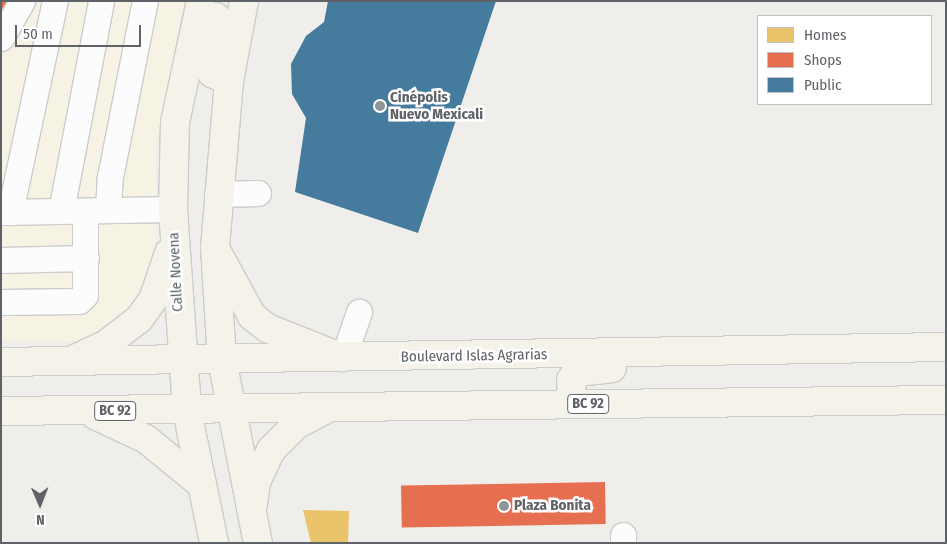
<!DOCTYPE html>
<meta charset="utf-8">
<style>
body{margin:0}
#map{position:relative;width:947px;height:544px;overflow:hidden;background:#efeeea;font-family:"Fira Sans Condensed",sans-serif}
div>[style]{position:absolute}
.commercial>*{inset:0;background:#f7f3e4}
.homes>*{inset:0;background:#e9c46a}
.shops>*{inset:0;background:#e76f51;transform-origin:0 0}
.public>*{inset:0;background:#457b9d}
.roads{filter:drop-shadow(1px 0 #cbcccc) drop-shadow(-1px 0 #cbcccc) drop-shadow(0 1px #cbcccc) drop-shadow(0 -1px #cbcccc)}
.minor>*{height:25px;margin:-12.5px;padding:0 12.5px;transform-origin:12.5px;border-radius:12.5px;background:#fdfcfc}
.major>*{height:28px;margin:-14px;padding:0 14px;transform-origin:14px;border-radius:14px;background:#f4f2e9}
.dots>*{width:14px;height:14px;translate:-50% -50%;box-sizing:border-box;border:2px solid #fff;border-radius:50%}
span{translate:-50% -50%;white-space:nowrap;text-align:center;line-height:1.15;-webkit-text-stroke:5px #fff;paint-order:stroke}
.shield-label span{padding:1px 4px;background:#fff;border:1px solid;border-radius:4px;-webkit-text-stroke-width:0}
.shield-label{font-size:14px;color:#5f6368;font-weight:700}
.poi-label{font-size:15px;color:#5f6368;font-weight:700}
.left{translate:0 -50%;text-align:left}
.street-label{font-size:15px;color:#5f6368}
.frame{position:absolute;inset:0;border:2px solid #5f6368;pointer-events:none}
.legend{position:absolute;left:757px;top:15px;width:175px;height:90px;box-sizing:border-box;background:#fff;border:1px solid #bfc1c3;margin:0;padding:6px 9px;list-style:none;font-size:15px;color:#5f6368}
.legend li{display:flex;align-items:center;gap:10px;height:25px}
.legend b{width:25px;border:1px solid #bfc1c3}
.north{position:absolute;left:15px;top:479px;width:50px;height:50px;-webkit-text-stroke:4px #fff;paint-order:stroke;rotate:179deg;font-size:14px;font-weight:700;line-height:20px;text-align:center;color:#5f6368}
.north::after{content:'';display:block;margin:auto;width:18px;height:22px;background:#5f6368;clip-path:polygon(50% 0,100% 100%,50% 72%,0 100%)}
.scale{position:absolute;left:15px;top:25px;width:126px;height:22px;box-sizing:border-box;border:2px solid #5f6368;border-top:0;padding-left:6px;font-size:15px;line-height:18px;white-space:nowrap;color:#5f6368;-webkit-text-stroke:4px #fff;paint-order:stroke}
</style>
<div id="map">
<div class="commercial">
<i style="clip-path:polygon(1px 1px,184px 1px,156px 146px,155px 257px,141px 308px,89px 341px,1px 342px)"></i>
</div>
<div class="homes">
<i style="clip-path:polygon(303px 510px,349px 511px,348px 543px,311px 543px)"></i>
</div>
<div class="shops">
<i style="clip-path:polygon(1px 1px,7px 1px,1px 11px)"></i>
<i style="left:605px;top:482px;width:42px;height:204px;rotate:89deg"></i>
</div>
<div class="public">
<i style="clip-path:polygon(328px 1px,496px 1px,418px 233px,295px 192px,306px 118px,292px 94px,291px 64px,306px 36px,324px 22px)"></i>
</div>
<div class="roads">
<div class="minor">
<i style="left:1px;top:38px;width:43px;rotate:-60.4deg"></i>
<i style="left:217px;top:194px;width:41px;rotate:-1.4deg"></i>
<i style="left:108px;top:210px;width:33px;rotate:-87deg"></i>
<i style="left:110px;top:177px;width:179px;rotate:-78.8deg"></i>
<i style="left:61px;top:211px;width:214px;rotate:-79.2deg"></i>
<i style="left:1px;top:212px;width:172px;rotate:-1deg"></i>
<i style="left:10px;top:212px;width:216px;rotate:-78deg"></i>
<i style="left:1px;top:260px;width:85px;rotate:-1.3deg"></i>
<i style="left:1px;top:302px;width:78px;rotate:-0.7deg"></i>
<i style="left:79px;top:301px;width:8px;rotate:-45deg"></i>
<i style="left:85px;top:295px;width:84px;rotate:-90deg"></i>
<i style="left:343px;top:358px;width:49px;rotate:-70.8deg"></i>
<i style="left:623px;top:535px;width:8px;rotate:90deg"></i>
</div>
<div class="major">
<i style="left:201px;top:1px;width:124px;rotate:102.1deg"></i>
<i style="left:175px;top:122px;width:87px;rotate:91.3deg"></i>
<i style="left:173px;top:209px;width:202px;rotate:86deg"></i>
<i style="left:187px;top:411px;width:135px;rotate:78.4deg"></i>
<i style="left:244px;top:1px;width:81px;rotate:100.6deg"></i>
<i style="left:229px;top:81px;width:167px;rotate:94.8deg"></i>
<i style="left:215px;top:247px;width:113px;rotate:86.5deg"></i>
<i style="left:222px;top:360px;width:187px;rotate:78.9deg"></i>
<i style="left:216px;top:17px;width:46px;rotate:100.1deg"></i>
<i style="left:208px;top:62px;width:12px;rotate:70deg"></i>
<i style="left:212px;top:73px;width:19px;rotate:25deg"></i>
<i style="left:218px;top:254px;width:71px;rotate:61.3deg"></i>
<i style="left:252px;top:316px;width:19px;rotate:39deg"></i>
<i style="left:267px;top:328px;width:68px;rotate:21.6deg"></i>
<i style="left:75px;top:359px;width:33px;rotate:-25deg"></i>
<i style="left:105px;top:345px;width:43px;rotate:-37.4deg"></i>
<i style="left:139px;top:319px;width:24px;rotate:-54deg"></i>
<i style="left:153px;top:300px;width:50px;rotate:-71.2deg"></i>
<i style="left:1px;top:362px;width:945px;rotate:-0.91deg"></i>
<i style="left:572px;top:404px;width:24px;rotate:-92deg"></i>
<i style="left:571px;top:380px;width:9px;rotate:-58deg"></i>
<i style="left:576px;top:372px;width:36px;rotate:-6deg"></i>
<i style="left:1px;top:411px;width:945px;rotate:-0.67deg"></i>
<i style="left:95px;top:415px;width:56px;rotate:25.2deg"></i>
<i style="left:146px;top:439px;width:71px;rotate:39.3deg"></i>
<i style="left:253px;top:504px;width:22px;rotate:-82deg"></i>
<i style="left:256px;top:482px;width:35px;rotate:-65deg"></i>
<i style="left:271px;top:450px;width:35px;rotate:-45deg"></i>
<i style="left:296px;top:425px;width:34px;rotate:-28deg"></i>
</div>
</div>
<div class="dots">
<i style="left:380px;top:106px;background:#919496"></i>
<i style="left:504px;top:506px;background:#919496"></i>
</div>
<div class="shield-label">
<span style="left:588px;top:404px">BC 92</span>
<span style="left:115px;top:411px">BC 92</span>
</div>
<div class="poi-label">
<span class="left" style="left:390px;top:106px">Cinépolis<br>Nuevo Mexicali</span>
<span class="left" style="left:514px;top:506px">Plaza Bonita</span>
</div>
<div class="street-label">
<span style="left:176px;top:272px;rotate:-93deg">Calle Novena</span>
<span style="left:474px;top:356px;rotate:-1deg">Boulevard Islas Agrarias</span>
</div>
<div class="frame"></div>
<ul class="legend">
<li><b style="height:14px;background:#e9c46a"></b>Homes</li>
<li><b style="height:14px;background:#e76f51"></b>Shops</li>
<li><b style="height:14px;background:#457b9d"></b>Public</li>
</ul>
<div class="north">N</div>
<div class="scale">50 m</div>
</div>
